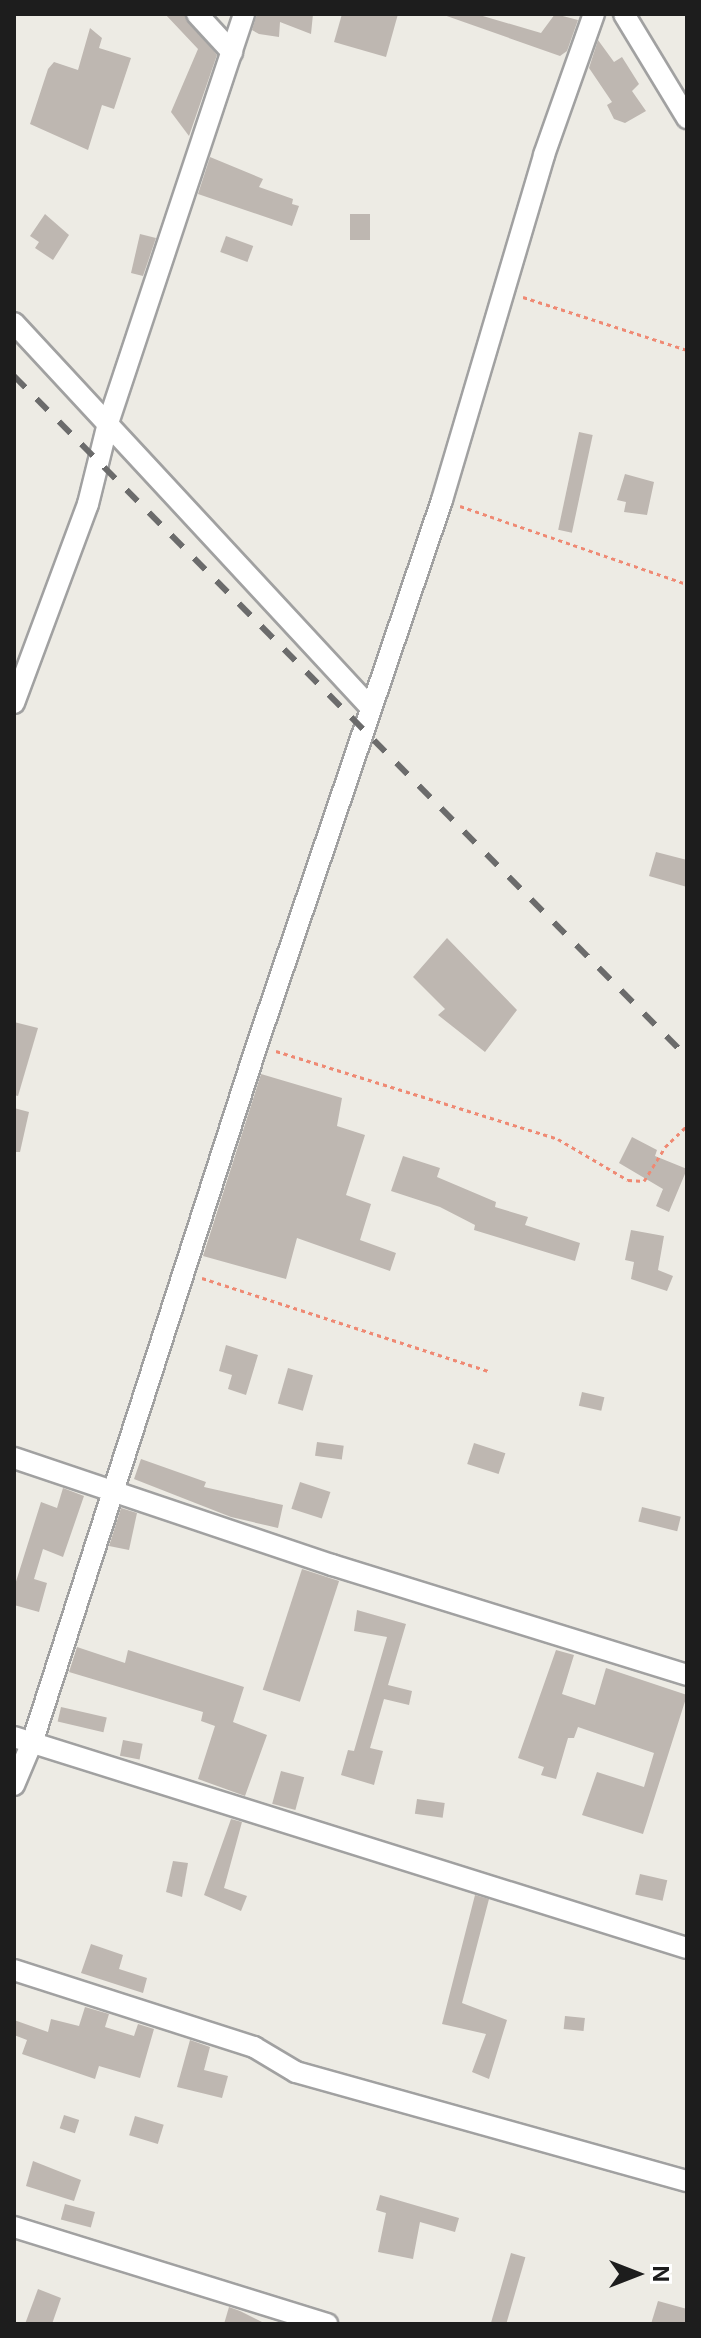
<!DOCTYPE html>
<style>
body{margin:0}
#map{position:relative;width:701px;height:2338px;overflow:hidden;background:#edebe4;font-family:Inter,sans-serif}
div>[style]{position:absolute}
.building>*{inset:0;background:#beb7b1;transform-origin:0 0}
.path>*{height:3px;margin-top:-1.5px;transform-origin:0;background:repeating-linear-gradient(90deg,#ef8973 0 4px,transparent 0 8px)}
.roads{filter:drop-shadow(2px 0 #a1a1a1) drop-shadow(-2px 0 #a1a1a1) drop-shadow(0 2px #a1a1a1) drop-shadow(0 -2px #a1a1a1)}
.minor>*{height:20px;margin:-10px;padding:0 10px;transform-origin:10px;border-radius:10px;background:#fff}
.rail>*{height:6px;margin-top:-3px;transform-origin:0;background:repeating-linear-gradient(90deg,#6b6b6b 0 16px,transparent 0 32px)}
span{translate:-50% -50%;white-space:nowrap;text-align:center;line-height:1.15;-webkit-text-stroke:7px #fff;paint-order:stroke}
.frame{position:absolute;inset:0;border:16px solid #1d1d1d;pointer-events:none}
.north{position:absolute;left:597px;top:2234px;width:80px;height:80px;-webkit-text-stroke:6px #fff;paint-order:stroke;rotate:90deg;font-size:22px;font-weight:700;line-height:32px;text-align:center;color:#1d1d1d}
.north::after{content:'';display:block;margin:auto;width:28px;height:36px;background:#1d1d1d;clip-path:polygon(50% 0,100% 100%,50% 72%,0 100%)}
</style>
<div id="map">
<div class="building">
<i style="clip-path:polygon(165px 14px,184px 14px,217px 55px,189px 136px,171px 112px,198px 49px)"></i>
<i style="clip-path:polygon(257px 14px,313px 14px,311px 34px,280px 22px,279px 37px,259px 34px,252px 30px)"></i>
<i style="clip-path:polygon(342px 14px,398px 14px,386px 57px,334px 42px)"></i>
<i style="clip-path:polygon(441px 14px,476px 14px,541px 33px,555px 14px,578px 20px,567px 51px,560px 56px)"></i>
<i style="clip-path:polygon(90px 28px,102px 38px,99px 48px,131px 58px,114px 109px,102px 105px,88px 150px,30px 124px,48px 69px,54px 62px,78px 70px)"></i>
<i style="clip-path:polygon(598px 40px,614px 62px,622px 57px,639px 84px,632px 91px,646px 111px,625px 123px,614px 119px,607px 105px,612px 102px,589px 68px)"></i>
<i style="clip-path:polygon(210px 157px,263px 179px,259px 187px,293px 199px,292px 204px,299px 206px,292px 226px,198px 194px)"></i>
<i style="clip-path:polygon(45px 214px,69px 235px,53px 260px,35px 248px,39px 242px,30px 236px)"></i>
<i style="left:350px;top:214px;width:20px;height:26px"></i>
<i style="clip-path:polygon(140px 234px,156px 238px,143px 276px,131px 273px)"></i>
<i style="left:226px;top:236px;width:29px;height:17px;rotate:20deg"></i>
<i style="left:579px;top:432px;width:14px;height:100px;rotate:12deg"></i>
<i style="clip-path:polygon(625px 474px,654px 482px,647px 515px,624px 512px,626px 502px,617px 500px)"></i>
<i style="clip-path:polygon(656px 852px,687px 860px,687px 887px,649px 876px)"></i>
<i style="clip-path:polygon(447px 938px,517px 1010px,485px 1052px,438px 1015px,445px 1009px,413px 977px)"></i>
<i style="clip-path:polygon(14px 1022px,38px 1028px,18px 1096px,14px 1095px)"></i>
<i style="clip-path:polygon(261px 1074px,342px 1098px,337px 1126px,365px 1135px,346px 1195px,371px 1204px,360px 1240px,396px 1253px,390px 1271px,297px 1238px,286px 1279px,203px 1256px)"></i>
<i style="clip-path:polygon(14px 1108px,29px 1112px,20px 1152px,14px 1152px)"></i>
<i style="clip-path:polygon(632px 1137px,657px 1150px,655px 1156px,687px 1169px,669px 1212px,656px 1206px,663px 1189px,619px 1163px)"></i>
<i style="clip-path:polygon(403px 1156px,440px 1168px,437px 1177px,496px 1202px,495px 1207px,528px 1217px,525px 1225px,580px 1243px,575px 1261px,474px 1230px,475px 1225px,440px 1207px,391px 1191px)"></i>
<i style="clip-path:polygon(631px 1230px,664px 1236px,658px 1270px,673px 1276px,667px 1291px,631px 1279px,634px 1262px,625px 1260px)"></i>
<i style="clip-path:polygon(226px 1345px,258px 1355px,246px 1395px,228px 1389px,232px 1375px,219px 1371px)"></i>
<i style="left:288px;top:1368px;width:26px;height:37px;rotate:16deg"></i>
<i style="left:582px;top:1392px;width:23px;height:14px;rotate:13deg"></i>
<i style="left:317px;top:1442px;width:27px;height:14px;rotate:8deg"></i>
<i style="left:474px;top:1443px;width:33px;height:22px;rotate:18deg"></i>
<i style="clip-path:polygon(141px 1459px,206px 1482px,204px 1487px,283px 1505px,278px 1528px,231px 1517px,134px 1479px)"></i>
<i style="left:300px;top:1482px;width:32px;height:28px;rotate:18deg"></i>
<i style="clip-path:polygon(63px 1488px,84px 1496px,63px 1557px,43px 1549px,34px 1579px,47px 1583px,39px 1612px,14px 1605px,14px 1588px,41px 1502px,57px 1508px)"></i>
<i style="left:642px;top:1507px;width:40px;height:15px;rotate:14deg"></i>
<i style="clip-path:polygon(121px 1508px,137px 1513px,129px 1550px,109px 1546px)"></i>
<i style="left:302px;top:1569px;width:39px;height:127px;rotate:18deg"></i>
<i style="clip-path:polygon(357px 1610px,406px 1624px,388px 1685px,412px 1691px,409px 1705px,384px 1699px,370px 1748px,383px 1751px,374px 1785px,341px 1775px,348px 1750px,354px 1751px,387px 1637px,354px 1631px)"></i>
<i style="clip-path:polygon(77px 1647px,125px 1663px,128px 1650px,244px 1687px,233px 1722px,267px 1735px,245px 1796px,198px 1779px,215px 1726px,201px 1721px,203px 1712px,69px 1672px)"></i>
<i style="clip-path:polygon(556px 1650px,574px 1655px,562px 1694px,595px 1705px,606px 1668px,687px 1695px,643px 1834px,582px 1815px,597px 1772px,644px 1787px,654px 1753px,578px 1727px,574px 1738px,568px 1738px,556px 1779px,541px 1775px,544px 1767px,518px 1758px)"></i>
<i style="left:61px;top:1707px;width:47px;height:15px;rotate:13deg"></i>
<i style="left:123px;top:1740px;width:20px;height:16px;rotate:11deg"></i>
<i style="left:281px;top:1771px;width:24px;height:34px;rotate:15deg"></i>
<i style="left:417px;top:1799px;width:28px;height:15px;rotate:8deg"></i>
<i style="clip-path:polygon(231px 1819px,242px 1822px,224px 1888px,247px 1896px,241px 1911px,204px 1895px)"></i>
<i style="clip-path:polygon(173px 1861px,188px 1863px,182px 1897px,166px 1892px)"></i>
<i style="left:640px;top:1874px;width:28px;height:21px;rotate:13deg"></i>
<i style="clip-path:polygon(475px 1895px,489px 1899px,462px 2003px,507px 2020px,489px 2079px,472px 2072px,486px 2034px,442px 2024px)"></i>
<i style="clip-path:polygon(91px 1944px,123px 1955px,119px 1969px,147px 1978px,143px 1993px,81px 1973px)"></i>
<i style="clip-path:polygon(85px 2007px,109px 2014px,105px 2027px,134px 2036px,138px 2024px,154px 2029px,140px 2078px,99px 2066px,95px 2079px,22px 2054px,27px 2040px,14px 2035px,14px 2020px,48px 2032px,51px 2019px,79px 2026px)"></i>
<i style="left:565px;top:2016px;width:20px;height:13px;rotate:6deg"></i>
<i style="clip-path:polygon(190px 2040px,210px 2047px,204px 2070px,228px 2076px,222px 2098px,177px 2087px)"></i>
<i style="left:64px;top:2115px;width:16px;height:14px;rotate:18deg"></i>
<i style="left:135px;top:2116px;width:30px;height:20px;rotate:17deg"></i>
<i style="clip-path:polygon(33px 2161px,81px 2180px,74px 2201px,26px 2186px)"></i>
<i style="clip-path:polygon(380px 2195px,459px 2218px,455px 2232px,420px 2222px,413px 2259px,378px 2252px,386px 2213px,376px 2210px)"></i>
<i style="left:65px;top:2204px;width:31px;height:16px;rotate:15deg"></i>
<i style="left:511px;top:2253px;width:15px;height:73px;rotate:16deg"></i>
<i style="clip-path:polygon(38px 2289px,61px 2298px,52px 2324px,25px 2324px)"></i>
<i style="clip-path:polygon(658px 2301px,687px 2309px,687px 2324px,651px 2324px)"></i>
<i style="clip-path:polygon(229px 2307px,240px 2311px,266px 2324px,224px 2324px)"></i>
</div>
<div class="path">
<i style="left:523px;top:297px;width:172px;rotate:17.9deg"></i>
<i style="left:460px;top:506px;width:240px;rotate:19deg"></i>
<i style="left:276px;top:1051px;width:295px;rotate:17.3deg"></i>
<i style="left:558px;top:1139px;width:81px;rotate:30.4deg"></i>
<i style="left:628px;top:1180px;width:16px;rotate:4deg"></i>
<i style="left:644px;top:1181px;width:40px;rotate:-58deg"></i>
<i style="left:665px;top:1147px;width:30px;rotate:-44deg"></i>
<i style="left:202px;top:1278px;width:301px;rotate:18deg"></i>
</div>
<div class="roads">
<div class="minor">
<i style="left:197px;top:14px;width:52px;rotate:47.4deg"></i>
<i style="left:624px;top:14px;width:122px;rotate:58.8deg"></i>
<i style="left:14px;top:323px;width:525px;rotate:47.16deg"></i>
<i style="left:14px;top:703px;width:212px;rotate:-69.6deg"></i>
<i style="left:88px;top:504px;width:83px;rotate:-76.1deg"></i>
<i style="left:108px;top:423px;width:431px;rotate:-71.6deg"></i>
<i style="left:14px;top:1458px;width:336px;rotate:18.6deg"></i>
<i style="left:332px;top:1565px;width:372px;rotate:17.2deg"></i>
<i style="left:14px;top:1737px;width:705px;rotate:17.41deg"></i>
<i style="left:14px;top:1785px;width:49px;rotate:-67.1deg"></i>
<i style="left:33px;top:1740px;width:730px;rotate:-72.14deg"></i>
<i style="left:257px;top:1045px;width:576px;rotate:-71.25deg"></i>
<i style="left:442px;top:500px;width:360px;rotate:-73.5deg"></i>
<i style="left:544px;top:155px;width:150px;rotate:-70.5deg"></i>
<i style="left:14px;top:1970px;width:252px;rotate:17.8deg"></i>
<i style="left:254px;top:2047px;width:49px;rotate:30.8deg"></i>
<i style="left:296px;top:2072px;width:406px;rotate:15.6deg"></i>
<i style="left:14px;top:2227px;width:328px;rotate:17.2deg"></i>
</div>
</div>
<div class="rail">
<i style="left:14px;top:376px;width:957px;rotate:45.34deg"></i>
</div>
<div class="frame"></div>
<div class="north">N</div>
</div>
